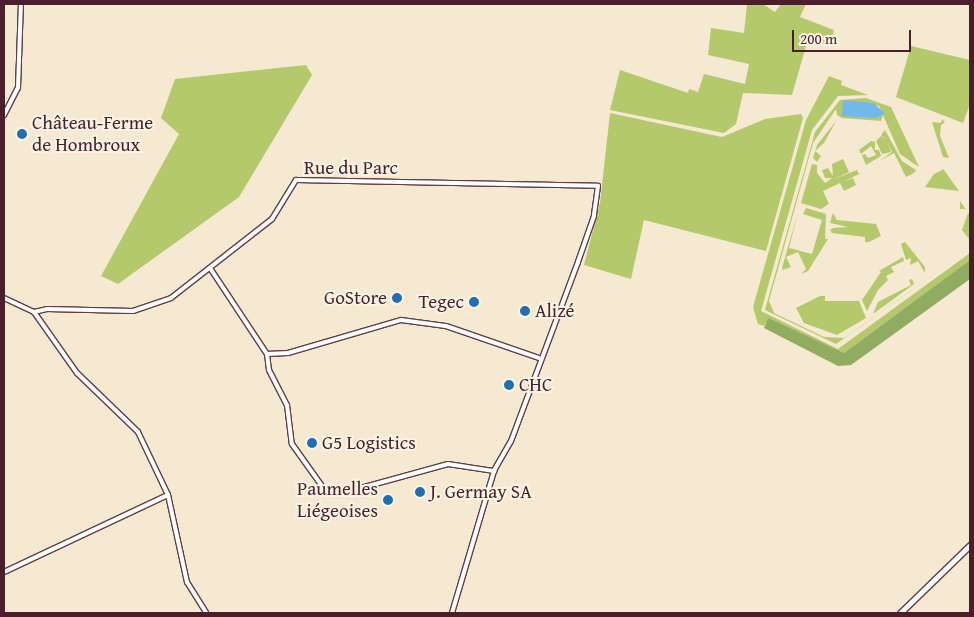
<!DOCTYPE html>
<meta charset="utf-8">
<style>
body{margin:0}
#map{position:relative;width:974px;height:617px;overflow:hidden;background:#f5ead1;font-family:"Gentium Book Plus",serif}
div>[style]{position:absolute}
.green>*{inset:0;background:#b4c86c}
.forest>*{inset:0;background:#8fac60}
.water>*{inset:0;background:#73b8ea}
.roads{filter:drop-shadow(1px 0 #643d44) drop-shadow(-1px 0 #643d44) drop-shadow(0 1px #643d44) drop-shadow(0 -1px #643d44)}
.tertiary>*{height:4px;margin:-2px;padding:0 2px;transform-origin:2px;border-radius:2px;background:#fff}
.primary>*{height:5px;margin:-2.5px;padding:0 2.5px;transform-origin:2.5px;border-radius:2.5px;background:#fff}
.dots>*{width:14px;height:14px;translate:-50% -50%;box-sizing:border-box;border:2px solid #fcf5e5;border-radius:50%}
span{translate:-50% -50%;white-space:nowrap;text-align:center;line-height:1.15;-webkit-text-stroke:4px #fcf5e5;paint-order:stroke}
.poi-label{font-size:19px;color:#4a1f2b}
.left{translate:0 -50%;text-align:left}
.right{translate:-100% -50%;text-align:right}
.street-label{font-size:19px;color:#4a1f2b}
.frame{position:absolute;inset:0;border:5px solid #4a1f2b;pointer-events:none}
.scale{position:absolute;left:792px;top:30px;width:119px;height:22px;box-sizing:border-box;border:2px solid #4a1f2b;border-top:0;padding-left:6px;font-size:15px;line-height:18px;white-space:nowrap;color:#4a1f2b;-webkit-text-stroke:4px #fcf5e5;paint-order:stroke}
</style>
<div id="map">
<div class="green">
<i style="clip-path:polygon(747px 4px,763px 4px,775px 12px,781px 4px,806px 4px,800px 17px,834px 30px,830px 46px,808px 39px,792px 95px,743px 93px,736px 124px,724px 133px,610px 110px,620px 70px,688px 93px,689px 89px,698px 92px,704px 74px,745px 84px,749px 64px,708px 55px,711px 28px,744px 33px)"></i>
<i style="clip-path:polygon(911px 46px,970px 60px,970px 104px,963px 123px,896px 97px)"></i>
<i style="clip-path:polygon(306px 65px,312px 75px,239px 197px,118px 284px,101px 276px,179px 134px,161px 118px,175px 79px)"></i>
<i style="clip-path:polygon(829px 76px,842px 81px,841px 85px,868px 95px,838px 96px,812px 130px,761px 311px,838px 349px,970px 253px,970px 260px,844px 353px,768px 319px,764px 326px,758px 324px,753px 307px,806px 120px)"></i>
<i style="clip-path:polygon(866px 98px,891px 107px,919px 167px,900px 154px,879px 106px,869px 102px,876px 118px,883px 115px,881px 121px,842px 118px,837px 115px,836px 109px,813px 143px,769px 301px,774px 313px,824px 337px,844px 338px,970px 249px,836px 344px,765px 310px,815px 132px,840px 100px)"></i>
<i style="clip-path:polygon(610px 113px,722px 137px,765px 119px,801px 114px,803px 118px,766px 251px,644px 220px,631px 279px,584px 265px,600px 203px)"></i>
<i style="clip-path:polygon(942px 119px,945px 122px,941px 125px,940px 136px,949px 158px,943px 157px,932px 122px,941px 123px)"></i>
<i style="clip-path:polygon(836px 121px,824px 143px,815px 151px,821px 156px,817px 162px,813px 158px,817px 145px)"></i>
<i style="clip-path:polygon(885px 130px,902px 161px,916px 170px,914px 173px,906px 177px,894px 153px,879px 161px,892px 152px,888px 143px,891px 152px,882px 154px,876px 141px,881px 136px,887px 140px,881px 135px)"></i>
<i style="clip-path:polygon(871px 141px,875px 142px,875px 150px,879px 150px,881px 156px,866px 165px,862px 155px,865px 154px,868px 158px,876px 155px,874px 151px,871px 146px,861px 154px,859px 150px)"></i>
<i style="clip-path:polygon(843px 159px,849px 172px,834px 179px,857px 170px,859px 174px,843px 182px,853px 178px,856px 185px,844px 191px,840px 183px,823px 191px,829px 204px,821px 209px,801px 203px,812px 164px,817px 165px,817px 173px,825px 183px,832px 178px,825px 178px,822px 170px,828px 168px,833px 176px,832px 164px)"></i>
<i style="clip-path:polygon(944px 169px,944px 170px,959px 191px,925px 187px,934px 174px)"></i>
<i style="clip-path:polygon(960px 201px,969px 214px,970px 240px,962px 230px,968px 213px,966px 209px,960px 209px)"></i>
<i style="clip-path:polygon(806px 208px,826px 214px,825px 239px,828px 239px,808px 271px,801px 274px,806px 269px,798px 252px,786px 257px,791px 267px,783px 270px,782px 268px,798px 212px,789px 248px,812px 254px,822px 220px,803px 214px)"></i>
<i style="clip-path:polygon(833px 213px,837px 220px,876px 224px,881px 236px,869px 242px,865px 242px,865px 237px,832px 233px,830px 230px,833px 228px,848px 227px,830px 223px)"></i>
<i style="clip-path:polygon(905px 242px,925px 267px,925px 273px,918px 261px,910px 265px,911px 258px,906px 260px,901px 244px)"></i>
<i style="clip-path:polygon(903px 257px,904px 261px,891px 267px,894px 272px,886px 276px,888px 280px,878px 290px,867px 311px,862px 300px,881px 272px,879px 271px)"></i>
<i style="clip-path:polygon(912px 279px,914px 284px,873px 314px,878px 302px,911px 285px,909px 280px)"></i>
<i style="clip-path:polygon(820px 296px,825px 296px,825px 301px,859px 301px,866px 318px,837px 335px,804px 323px,796px 308px)"></i>
</div>
<div class="forest">
<i style="clip-path:polygon(970px 260px,970px 279px,851px 365px,838px 366px,764px 328px,768px 318px,844px 353px)"></i>
</div>
<div class="water">
<i style="clip-path:polygon(843px 100px,874px 103px,885px 114px,876px 118px,842px 116px)"></i>
</div>
<div class="roads">
<div class="tertiary">
<i style="left:4px;top:115px;width:30px;rotate:-63deg"></i>
<i style="left:18px;top:88px;width:84px;rotate:-88deg"></i>
<i style="left:210px;top:268px;width:103px;rotate:56.5deg"></i>
<i style="left:267px;top:354px;width:21px;rotate:-3deg"></i>
<i style="left:288px;top:353px;width:118px;rotate:-16.3deg"></i>
<i style="left:401px;top:320px;width:45px;rotate:7.6deg"></i>
<i style="left:446px;top:326px;width:98px;rotate:19deg"></i>
<i style="left:4px;top:298px;width:33px;rotate:25deg"></i>
<i style="left:34px;top:312px;width:75px;rotate:54.8deg"></i>
<i style="left:77px;top:373px;width:85px;rotate:44deg"></i>
<i style="left:138px;top:432px;width:70px;rotate:64.5deg"></i>
<i style="left:168px;top:495px;width:89px;rotate:77.7deg"></i>
<i style="left:187px;top:582px;width:36px;rotate:58deg"></i>
<i style="left:34px;top:312px;width:13px;rotate:-13deg"></i>
<i style="left:47px;top:309px;width:86px;rotate:1.3deg"></i>
<i style="left:133px;top:311px;width:40px;rotate:-18.9deg"></i>
<i style="left:171px;top:298px;width:128px;rotate:-38deg"></i>
<i style="left:272px;top:219px;width:46px;rotate:-58.4deg"></i>
<i style="left:296px;top:180px;width:302px;rotate:1.1deg"></i>
<i style="left:598px;top:186px;width:30px;rotate:98deg"></i>
<i style="left:594px;top:216px;width:49px;rotate:109.2deg"></i>
<i style="left:578px;top:262px;width:191px;rotate:110.5deg"></i>
<i style="left:511px;top:441px;width:34px;rotate:120deg"></i>
<i style="left:494px;top:471px;width:148px;rotate:106.5deg"></i>
<i style="left:267px;top:354px;width:16px;rotate:83deg"></i>
<i style="left:269px;top:370px;width:39px;rotate:63deg"></i>
<i style="left:287px;top:405px;width:39px;rotate:83deg"></i>
<i style="left:292px;top:444px;width:60px;rotate:54.5deg"></i>
<i style="left:327px;top:493px;width:12px;rotate:5deg"></i>
<i style="left:339px;top:494px;width:113px;rotate:-15.4deg"></i>
<i style="left:448px;top:464px;width:47px;rotate:8.7deg"></i>
<i style="left:4px;top:572px;width:181px;rotate:-25.2deg"></i>
</div>
<div class="primary">
<i style="left:900px;top:613px;width:98px;rotate:-44.2deg"></i>
</div>
</div>
<div class="dots">
<i style="left:22px;top:134px;background:#1f6fb2"></i>
<i style="left:397px;top:298px;background:#1f6fb2"></i>
<i style="left:474px;top:302px;background:#1f6fb2"></i>
<i style="left:525px;top:311px;background:#1f6fb2"></i>
<i style="left:509px;top:385px;background:#1f6fb2"></i>
<i style="left:312px;top:443px;background:#1f6fb2"></i>
<i style="left:420px;top:492px;background:#1f6fb2"></i>
<i style="left:388px;top:500px;background:#1f6fb2"></i>
</div>
<div class="poi-label">
<span class="left" style="left:32px;top:134px">Château-Ferme<br>de Hombroux</span>
<span class="right" style="left:387px;top:298px">GoStore</span>
<span class="right" style="left:464px;top:302px">Tegec</span>
<span class="left" style="left:535px;top:311px">Alizé</span>
<span class="left" style="left:519px;top:385px">CHC</span>
<span class="left" style="left:322px;top:443px">G5 Logistics</span>
<span class="right" style="left:378px;top:500px">Paumelles<br>Liégeoises</span>
<span class="left" style="left:430px;top:492px">J. Germay SA</span>
</div>
<div class="street-label">
<span style="left:351px;top:168px">Rue du Parc</span>
</div>
<div class="frame"></div>
<div class="scale">200 m</div>
</div>
